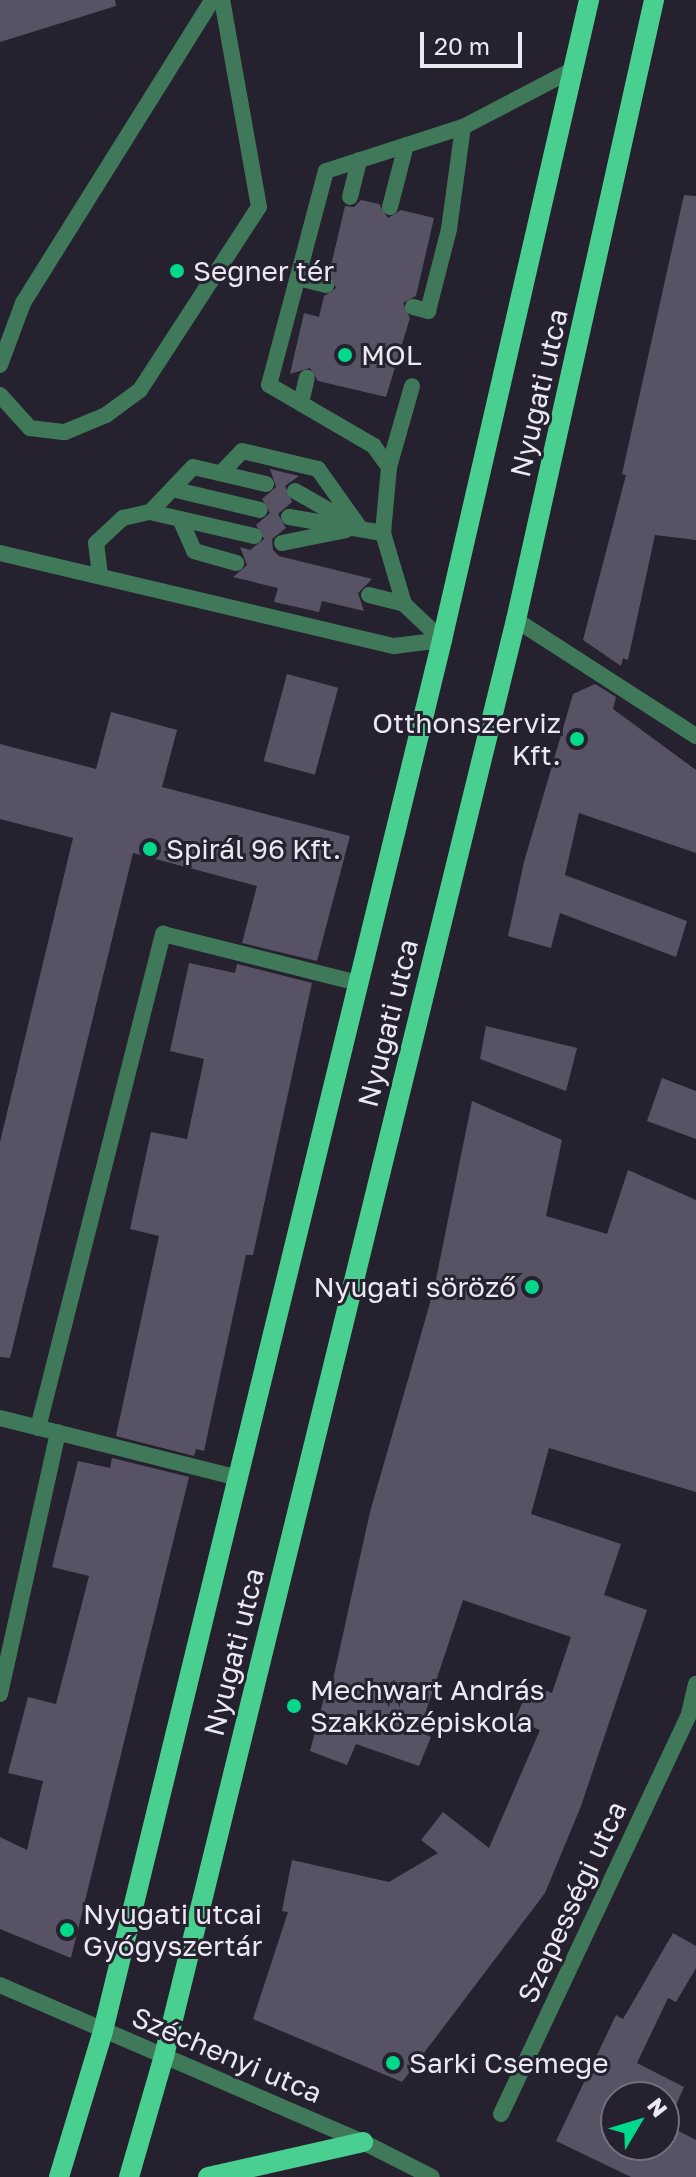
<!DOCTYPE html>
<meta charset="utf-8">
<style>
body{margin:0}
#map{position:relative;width:696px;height:2177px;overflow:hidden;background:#25212f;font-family:"Golos Text",sans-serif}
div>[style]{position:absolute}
.building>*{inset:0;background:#585364;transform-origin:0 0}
.service>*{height:16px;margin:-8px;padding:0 8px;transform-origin:8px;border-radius:8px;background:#3f795a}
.minor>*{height:16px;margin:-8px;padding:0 8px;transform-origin:8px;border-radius:8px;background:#3f795a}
.tertiary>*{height:16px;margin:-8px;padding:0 8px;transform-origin:8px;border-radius:8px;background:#3f795a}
.primary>*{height:20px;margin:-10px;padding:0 10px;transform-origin:10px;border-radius:10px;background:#49cf8f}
.dots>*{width:22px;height:22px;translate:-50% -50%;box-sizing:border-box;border:4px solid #25212f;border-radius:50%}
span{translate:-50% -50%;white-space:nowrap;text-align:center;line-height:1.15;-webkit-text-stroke:6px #25212f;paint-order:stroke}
.poi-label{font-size:28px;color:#eae8f2}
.left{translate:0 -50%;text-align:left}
.right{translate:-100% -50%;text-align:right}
.street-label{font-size:28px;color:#eae8f2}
.north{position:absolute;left:600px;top:2081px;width:80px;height:80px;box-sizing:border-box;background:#25212f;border:2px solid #74717d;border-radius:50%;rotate:52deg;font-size:22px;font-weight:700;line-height:32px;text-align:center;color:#eae8f2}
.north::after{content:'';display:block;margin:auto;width:28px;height:36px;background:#03d98b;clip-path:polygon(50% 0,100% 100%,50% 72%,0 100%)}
.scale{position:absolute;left:420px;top:32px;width:102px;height:36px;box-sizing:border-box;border:4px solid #eae8f2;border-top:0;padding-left:10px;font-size:24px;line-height:28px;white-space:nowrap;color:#eae8f2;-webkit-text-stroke:6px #25212f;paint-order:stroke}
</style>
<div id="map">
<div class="building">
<i style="clip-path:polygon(0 0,115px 0,116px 6px,0 42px)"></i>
<i style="clip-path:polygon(684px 195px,696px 196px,696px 540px,655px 535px,628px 660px,623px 658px,621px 666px,583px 640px,626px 475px,622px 474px)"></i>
<i style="clip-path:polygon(361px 200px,379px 204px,388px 218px,401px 210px,434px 218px,416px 296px,403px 303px,410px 318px,386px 397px,318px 381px,310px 368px,290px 374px,304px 313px,319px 317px,324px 296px,336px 288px,329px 274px,345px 206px,354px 207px)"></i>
<i style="clip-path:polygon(270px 469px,299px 476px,285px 486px,292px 502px,278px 514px,286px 528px,272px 539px,273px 550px,279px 556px,372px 579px,358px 593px,364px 611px,322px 601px,319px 612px,274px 602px,278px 588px,233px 577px,247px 565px,240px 547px,250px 550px,264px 539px,256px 525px,270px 513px,262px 499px,276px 487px)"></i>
<i style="left:287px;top:674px;width:53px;height:90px;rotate:15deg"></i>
<i style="clip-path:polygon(595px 684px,616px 697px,613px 709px,696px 770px,696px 853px,579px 813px,565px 875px,687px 921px,676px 957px,560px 913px,551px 948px,508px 936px,524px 862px,573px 694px)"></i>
<i style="clip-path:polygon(111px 712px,177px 730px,162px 787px,350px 836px,317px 961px,242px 943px,257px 886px,133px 853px,10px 1358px,0 1357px,0 1142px,73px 838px,0 819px,0 744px,96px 769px)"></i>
<i style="clip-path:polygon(189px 963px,235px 973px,237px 964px,312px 983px,253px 1255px,246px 1255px,204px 1451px,196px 1449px,194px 1456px,116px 1436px,159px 1236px,130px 1229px,151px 1132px,187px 1139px,204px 1059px,170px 1051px)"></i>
<i style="clip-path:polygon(486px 1026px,577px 1048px,566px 1091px,480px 1059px)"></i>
<i style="clip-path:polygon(662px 1078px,696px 1091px,696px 1139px,647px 1121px)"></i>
<i style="clip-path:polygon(472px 1101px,562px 1140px,546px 1216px,607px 1234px,628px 1170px,696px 1200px,696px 1492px,549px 1448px,531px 1514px,621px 1544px,604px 1595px,647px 1610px,581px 1806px,545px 1893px,402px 2082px,253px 2019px,288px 1912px,282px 1911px,292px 1860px,389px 1882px,438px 1853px,421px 1840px,443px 1812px,489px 1848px,540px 1730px,515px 1720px,530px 1684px,552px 1693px,571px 1637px,463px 1600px,419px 1732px,431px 1737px,419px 1766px,356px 1744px,347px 1765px,310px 1751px,328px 1683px,332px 1684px,370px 1512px,434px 1289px)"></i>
<i style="clip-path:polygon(112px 1458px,189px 1477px,71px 1958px,0 1929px,0 1837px,27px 1850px,43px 1781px,8px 1773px,28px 1697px,56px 1704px,89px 1576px,52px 1567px,78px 1461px,110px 1468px)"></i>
<i style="clip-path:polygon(evenodd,673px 1933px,696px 1946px,696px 1968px,676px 2002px,668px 1998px,637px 2063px,684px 2087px,667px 2125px,696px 2140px,696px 2177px,631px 2177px,556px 2141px,616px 2015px,623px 2019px,673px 1933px,616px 2097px,664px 2097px,664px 2145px,616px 2145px,616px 2097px)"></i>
</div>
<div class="service">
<i style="left:350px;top:197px;width:38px;rotate:-76deg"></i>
<i style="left:390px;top:207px;width:64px;rotate:-75.5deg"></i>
<i style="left:298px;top:278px;width:29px;rotate:14deg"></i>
<i style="left:413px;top:307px;width:16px;rotate:15deg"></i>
<i style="left:428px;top:311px;width:85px;rotate:-75.6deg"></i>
<i style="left:449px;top:229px;width:103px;rotate:-82.2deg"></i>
<i style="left:463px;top:127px;width:125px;rotate:-27.6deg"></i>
<i style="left:0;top:365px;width:66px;rotate:-69.6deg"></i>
<i style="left:23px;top:303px;width:357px;rotate:-58deg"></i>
<i style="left:0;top:395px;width:45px;rotate:47.7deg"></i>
<i style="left:30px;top:428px;width:35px;rotate:7deg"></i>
<i style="left:65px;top:432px;width:44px;rotate:-22.5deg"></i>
<i style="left:106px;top:415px;width:42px;rotate:-36.3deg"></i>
<i style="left:140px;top:390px;width:218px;rotate:-57deg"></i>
<i style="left:259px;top:207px;width:210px;rotate:-100.1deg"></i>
<i style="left:301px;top:403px;width:26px;rotate:-77deg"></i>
<i style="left:389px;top:467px;width:84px;rotate:-74.1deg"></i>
<i style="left:221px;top:473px;width:30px;rotate:-46deg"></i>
<i style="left:242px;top:451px;width:78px;rotate:13.3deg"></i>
<i style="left:318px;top:469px;width:72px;rotate:54.6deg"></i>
<i style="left:172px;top:489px;width:30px;rotate:-46deg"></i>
<i style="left:193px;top:467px;width:75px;rotate:13.1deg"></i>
<i style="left:295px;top:491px;width:64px;rotate:29.7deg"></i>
<i style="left:150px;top:512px;width:32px;rotate:-46deg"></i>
<i style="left:172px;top:489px;width:90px;rotate:13.4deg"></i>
<i style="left:289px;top:517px;width:95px;rotate:9.7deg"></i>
<i style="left:180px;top:519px;width:35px;rotate:66deg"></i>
<i style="left:194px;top:551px;width:44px;rotate:15.9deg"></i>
<i style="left:282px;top:543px;width:65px;rotate:-11.5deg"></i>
<i style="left:0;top:553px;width:405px;rotate:13.3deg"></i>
<i style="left:394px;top:646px;width:48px;rotate:-7.1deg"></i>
<i style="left:100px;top:575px;width:32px;rotate:-97deg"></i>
<i style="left:96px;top:543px;width:37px;rotate:-43deg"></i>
<i style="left:123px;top:518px;width:28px;rotate:-13deg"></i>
<i style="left:150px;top:512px;width:107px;rotate:13deg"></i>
<i style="left:369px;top:595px;width:36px;rotate:14deg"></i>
<i style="left:404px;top:604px;width:52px;rotate:43.5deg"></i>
<i style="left:404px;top:604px;width:74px;rotate:-106.5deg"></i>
<i style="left:383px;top:533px;width:66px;rotate:-84.8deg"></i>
<i style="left:389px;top:467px;width:26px;rotate:-126deg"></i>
<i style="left:374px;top:446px;width:121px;rotate:-149.8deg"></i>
<i style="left:269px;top:385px;width:221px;rotate:-75.1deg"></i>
<i style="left:326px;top:171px;width:144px;rotate:-17.8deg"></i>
<i style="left:0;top:1418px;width:245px;rotate:14.1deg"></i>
<i style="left:38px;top:1428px;width:510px;rotate:-75.8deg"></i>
<i style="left:163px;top:934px;width:201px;rotate:14.1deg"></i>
<i style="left:0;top:1694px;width:268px;rotate:-77.5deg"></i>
</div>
<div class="minor">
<i style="left:516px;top:620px;width:214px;rotate:32.8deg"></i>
<i style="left:501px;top:2114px;width:442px;rotate:-64.8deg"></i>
<i style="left:689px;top:1714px;width:31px;rotate:-77deg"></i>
</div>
<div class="tertiary">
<i style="left:0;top:1985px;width:395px;rotate:23.4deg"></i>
<i style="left:363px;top:2142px;width:77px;rotate:26.9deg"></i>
</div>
<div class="primary">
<i style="left:59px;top:2177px;width:152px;rotate:-73.2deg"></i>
<i style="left:103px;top:2031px;width:1432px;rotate:-76.3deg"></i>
<i style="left:442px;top:640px;width:657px;rotate:-77.06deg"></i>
<i style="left:129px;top:2177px;width:126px;rotate:-73.9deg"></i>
<i style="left:164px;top:2056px;width:1479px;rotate:-76.23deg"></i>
<i style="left:516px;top:620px;width:635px;rotate:-77.45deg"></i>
<i style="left:208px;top:2177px;width:159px;rotate:-12.7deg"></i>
</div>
<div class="dots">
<i style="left:177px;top:271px;background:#03d98b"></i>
<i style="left:345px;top:355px;background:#03d98b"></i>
<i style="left:577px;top:739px;background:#03d98b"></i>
<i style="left:150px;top:849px;background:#03d98b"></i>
<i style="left:532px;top:1287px;background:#03d98b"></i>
<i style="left:294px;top:1706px;background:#03d98b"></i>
<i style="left:67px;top:1930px;background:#03d98b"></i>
<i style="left:393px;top:2063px;background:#03d98b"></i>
</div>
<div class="poi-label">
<span class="left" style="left:193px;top:271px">Segner tér</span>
<span class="left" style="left:361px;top:355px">MOL</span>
<span class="right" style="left:561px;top:739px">Otthonszerviz<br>Kft.</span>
<span class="left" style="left:166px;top:849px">Spirál 96 Kft.</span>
<span class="right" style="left:516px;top:1287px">Nyugati söröző</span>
<span class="left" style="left:310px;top:1706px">Mechwart András<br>Szakközépiskola</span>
<span class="left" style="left:83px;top:1930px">Nyugati utcai<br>Gyógyszertár</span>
<span class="left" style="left:409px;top:2063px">Sarki Csemege</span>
</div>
<div class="street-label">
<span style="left:539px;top:393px;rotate:-77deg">Nyugati utca</span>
<span style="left:388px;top:1023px;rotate:-76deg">Nyugati utca</span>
<span style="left:234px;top:1652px;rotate:-76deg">Nyugati utca</span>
<span style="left:572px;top:1902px;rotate:-65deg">Szepességi utca</span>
<span style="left:227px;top:2055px;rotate:23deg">Széchenyi utca</span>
</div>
<div class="north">N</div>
<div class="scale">20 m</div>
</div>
